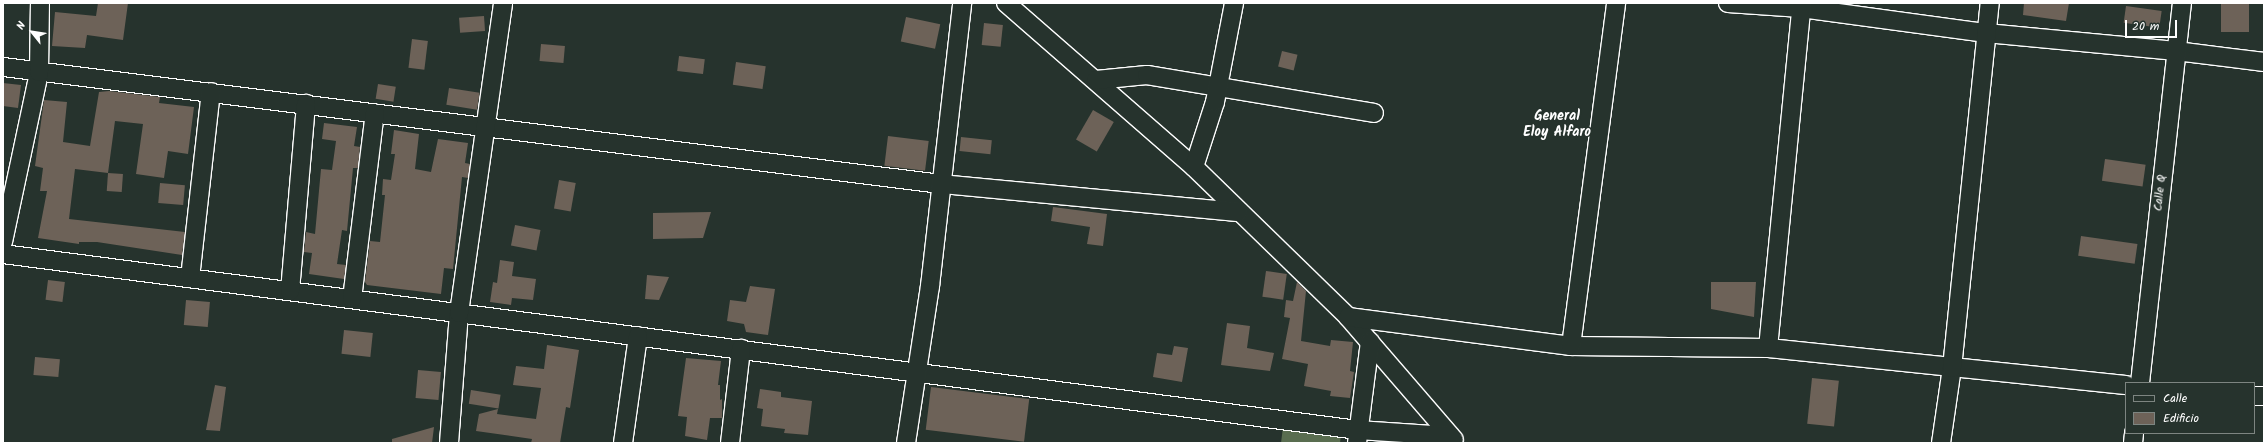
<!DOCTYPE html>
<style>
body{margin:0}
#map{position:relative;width:2267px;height:446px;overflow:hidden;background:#26332d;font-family:Kalam,sans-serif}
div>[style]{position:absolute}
.green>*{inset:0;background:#596d50}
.building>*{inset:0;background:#6d6258;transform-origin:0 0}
.roads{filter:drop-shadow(1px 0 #fff) drop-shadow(-1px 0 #fff) drop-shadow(0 1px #fff) drop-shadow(0 -1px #fff)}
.street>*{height:18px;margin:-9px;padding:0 9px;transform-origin:9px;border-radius:9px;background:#26332d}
span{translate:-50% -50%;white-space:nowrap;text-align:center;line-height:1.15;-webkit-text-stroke:3px #26332d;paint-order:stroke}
.street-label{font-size:12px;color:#fff}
.quarter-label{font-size:14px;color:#fff;font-weight:700}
.frame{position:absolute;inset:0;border:4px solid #fff;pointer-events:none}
.legend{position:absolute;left:2125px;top:382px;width:130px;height:52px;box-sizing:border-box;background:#26332d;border:1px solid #7d8581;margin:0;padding:5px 7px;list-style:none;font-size:12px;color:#fff}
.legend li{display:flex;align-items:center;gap:8px;height:20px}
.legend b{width:20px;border:1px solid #7d8581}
.north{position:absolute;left:12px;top:12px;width:40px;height:40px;-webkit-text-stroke:3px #26332d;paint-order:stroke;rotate:300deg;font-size:11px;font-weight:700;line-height:16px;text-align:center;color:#fff}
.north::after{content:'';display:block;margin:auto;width:14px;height:18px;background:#fff;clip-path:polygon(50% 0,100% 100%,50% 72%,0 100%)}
.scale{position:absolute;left:2125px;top:20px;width:52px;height:18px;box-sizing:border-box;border:2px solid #fff;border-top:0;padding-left:5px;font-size:12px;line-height:14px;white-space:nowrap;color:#fff;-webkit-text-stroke:3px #26332d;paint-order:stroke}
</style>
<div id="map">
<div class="green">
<i style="clip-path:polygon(1283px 427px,1341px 434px,1340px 443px,1281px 443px)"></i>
</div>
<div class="building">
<i style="clip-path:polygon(98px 3px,128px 3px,123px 40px,87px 35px,85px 48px,52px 46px,55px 12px,96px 16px)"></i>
<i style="clip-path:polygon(2024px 3px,2069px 3px,2066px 21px,2023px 15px)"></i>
<i style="left:2221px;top:3px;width:28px;height:29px"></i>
<i style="left:2126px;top:6px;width:36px;height:17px;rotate:8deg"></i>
<i style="left:484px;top:16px;width:15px;height:25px;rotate:86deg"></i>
<i style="left:906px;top:17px;width:35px;height:25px;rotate:12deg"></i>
<i style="left:984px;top:23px;width:19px;height:22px;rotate:6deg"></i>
<i style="left:412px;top:39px;width:16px;height:29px;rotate:7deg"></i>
<i style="left:541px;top:44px;width:24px;height:17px;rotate:5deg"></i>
<i style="left:1282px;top:51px;width:16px;height:16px;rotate:14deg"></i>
<i style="left:679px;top:56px;width:26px;height:15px;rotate:7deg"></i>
<i style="left:736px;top:62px;width:30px;height:23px;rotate:8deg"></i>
<i style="clip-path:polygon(3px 83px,21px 85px,18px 108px,3px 106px)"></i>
<i style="left:378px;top:84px;width:18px;height:15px;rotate:9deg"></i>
<i style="left:449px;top:88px;width:31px;height:17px;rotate:9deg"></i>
<i style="clip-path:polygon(109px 91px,160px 97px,159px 103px,194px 107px,188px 154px,168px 151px,164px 178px,136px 174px,143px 124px,115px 121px,108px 173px,75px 169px,69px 219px,185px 232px,182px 255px,97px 242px,79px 242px,79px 244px,38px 238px,47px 191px,40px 191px,43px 168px,35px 166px,44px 100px,67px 102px,63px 142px,90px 146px,99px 92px)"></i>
<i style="left:1093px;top:110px;width:24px;height:34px;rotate:30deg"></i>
<i style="clip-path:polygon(324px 123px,357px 127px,354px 146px,360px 147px,358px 168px,353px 168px,347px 231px,342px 230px,337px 264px,346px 265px,344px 279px,309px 274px,312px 253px,304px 252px,306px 232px,315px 234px,321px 169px,332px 170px,336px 141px,322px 139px)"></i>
<i style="clip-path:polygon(394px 130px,419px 134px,415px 169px,431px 172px,438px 139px,468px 143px,465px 163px,470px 164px,468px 178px,462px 177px,453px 269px,444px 268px,441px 294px,367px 285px,365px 282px,370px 241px,380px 242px,385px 195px,382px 195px,383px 179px,391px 180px,395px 154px,391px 154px)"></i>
<i style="left:888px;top:136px;width:41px;height:30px;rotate:7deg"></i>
<i style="left:961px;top:137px;width:31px;height:14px;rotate:6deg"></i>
<i style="left:2105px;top:159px;width:41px;height:22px;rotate:8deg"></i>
<i style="left:108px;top:173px;width:15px;height:18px;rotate:4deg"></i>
<i style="left:559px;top:180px;width:17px;height:29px;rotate:10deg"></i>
<i style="left:160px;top:183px;width:25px;height:20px;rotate:5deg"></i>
<i style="clip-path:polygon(1053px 207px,1107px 214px,1103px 246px,1087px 244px,1090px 227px,1051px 221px)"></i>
<i style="clip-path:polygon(711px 212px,703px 238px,653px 239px,653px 213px)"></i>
<i style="left:515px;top:225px;width:26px;height:21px;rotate:11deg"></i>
<i style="left:2081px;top:236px;width:57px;height:20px;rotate:8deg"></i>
<i style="clip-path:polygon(500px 260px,514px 262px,512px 276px,536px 279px,533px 300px,512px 298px,511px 305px,490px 302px,493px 282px,497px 283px)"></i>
<i style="left:1266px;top:271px;width:21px;height:26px;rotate:8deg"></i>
<i style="clip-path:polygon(647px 275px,669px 277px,659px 300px,645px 299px)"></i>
<i style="left:48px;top:280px;width:17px;height:20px;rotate:7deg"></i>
<i style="clip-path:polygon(1297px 282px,1306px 291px,1301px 341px,1330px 346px,1331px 340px,1353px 342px,1350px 371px,1354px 372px,1350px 398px,1330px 396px,1331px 391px,1304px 386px,1308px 364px,1282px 359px,1290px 318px,1284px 317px,1286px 300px,1293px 301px)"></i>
<i style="clip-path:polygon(1711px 282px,1756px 282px,1754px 317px,1711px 309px)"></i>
<i style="clip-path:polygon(750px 286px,775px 289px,768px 335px,746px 332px,744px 324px,727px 321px,730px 300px,746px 302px)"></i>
<i style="left:186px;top:300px;width:24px;height:25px;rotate:5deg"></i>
<i style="clip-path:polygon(1227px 323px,1250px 326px,1247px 348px,1274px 353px,1270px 371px,1221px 365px)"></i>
<i style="left:344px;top:330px;width:29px;height:24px;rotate:6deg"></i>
<i style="clip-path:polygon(547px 345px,579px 350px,570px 408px,566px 407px,560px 443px,531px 443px,532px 439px,476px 431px,479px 414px,498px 409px,497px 414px,536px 419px,541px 388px,513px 385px,516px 366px,544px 369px)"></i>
<i style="clip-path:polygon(1174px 346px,1188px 348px,1182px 382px,1153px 377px,1157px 353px,1172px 355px)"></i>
<i style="left:35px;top:357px;width:25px;height:18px;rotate:5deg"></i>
<i style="clip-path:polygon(686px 358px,721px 361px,718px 385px,720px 385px,720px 400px,722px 399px,722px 418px,710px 418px,707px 440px,685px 436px,687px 417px,678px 416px)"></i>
<i style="left:418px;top:370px;width:23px;height:28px;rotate:5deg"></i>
<i style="left:1812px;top:378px;width:27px;height:46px;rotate:6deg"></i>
<i style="clip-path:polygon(215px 385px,226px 387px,220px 431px,206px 430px)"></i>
<i style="left:931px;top:387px;width:99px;height:43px;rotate:7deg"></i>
<i style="clip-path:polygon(760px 389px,781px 392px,781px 397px,812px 401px,808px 435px,784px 433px,785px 429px,761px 426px,763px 409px,757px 408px)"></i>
<i style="left:471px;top:390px;width:30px;height:14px;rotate:9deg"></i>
<i style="clip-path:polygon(434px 427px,432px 443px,392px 443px,392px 439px)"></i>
</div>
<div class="roads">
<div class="street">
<i style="left:1006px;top:3px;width:249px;rotate:41.1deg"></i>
<i style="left:1194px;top:167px;width:215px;rotate:44.2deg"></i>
<i style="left:1348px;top:317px;width:162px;rotate:49.2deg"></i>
<i style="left:1728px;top:3px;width:73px;rotate:3.9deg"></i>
<i style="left:1801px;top:8px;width:187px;rotate:7.7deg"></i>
<i style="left:1986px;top:33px;width:191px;rotate:5.4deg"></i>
<i style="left:2176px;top:51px;width:89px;rotate:7.1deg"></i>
<i style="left:3px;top:67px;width:945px;rotate:7.11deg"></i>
<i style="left:941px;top:184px;width:299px;rotate:5.4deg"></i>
<i style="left:1096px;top:80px;width:51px;rotate:-5.6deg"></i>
<i style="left:1147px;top:75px;width:230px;rotate:9.5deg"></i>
<i style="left:1194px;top:167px;width:68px;rotate:-72.1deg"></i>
<i style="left:1215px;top:102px;width:101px;rotate:-79.1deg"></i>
<i style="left:3px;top:242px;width:174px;rotate:-78deg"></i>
<i style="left:39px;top:72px;width:69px;rotate:-89.2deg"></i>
<i style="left:3px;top:254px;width:1367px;rotate:7.4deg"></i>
<i style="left:1359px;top:430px;width:91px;rotate:3.8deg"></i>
<i style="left:190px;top:278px;width:187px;rotate:-83.6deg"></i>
<i style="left:290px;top:291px;width:188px;rotate:-85.1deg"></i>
<i style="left:352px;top:299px;width:187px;rotate:-83deg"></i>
<i style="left:1348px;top:317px;width:225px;rotate:7.4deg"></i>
<i style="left:1571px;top:346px;width:197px;rotate:0.6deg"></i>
<i style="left:1768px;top:348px;width:360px;rotate:5.9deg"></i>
<i style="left:1571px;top:346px;width:346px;rotate:-82.5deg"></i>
<i style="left:1768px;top:348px;width:347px;rotate:-84.4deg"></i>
<i style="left:2140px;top:383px;width:382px;rotate:-83.7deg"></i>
<i style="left:2254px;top:396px;width:10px"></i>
<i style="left:449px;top:443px;width:130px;rotate:-85.6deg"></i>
<i style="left:459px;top:313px;width:313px;rotate:-81.9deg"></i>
<i style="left:623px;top:443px;width:108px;rotate:-82deg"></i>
<i style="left:730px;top:443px;width:95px;rotate:-83.3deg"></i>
<i style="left:906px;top:443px;width:159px;rotate:-81.3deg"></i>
<i style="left:930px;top:286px;width:285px;rotate:-83.5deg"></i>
<i style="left:1357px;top:443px;width:102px;rotate:-82.7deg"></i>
<i style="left:1941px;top:443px;width:76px;rotate:-81.7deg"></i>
<i style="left:1952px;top:368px;width:367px;rotate:-84.1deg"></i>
<i style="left:2133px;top:443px;width:10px;rotate:-84deg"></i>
</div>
</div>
<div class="street-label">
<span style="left:2160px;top:193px;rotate:-84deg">Calle Q</span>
</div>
<div class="quarter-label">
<span style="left:1557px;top:124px">General<br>Eloy Alfaro</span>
</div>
<div class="frame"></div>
<ul class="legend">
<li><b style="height:5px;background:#26332d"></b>Calle</li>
<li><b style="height:11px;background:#6d6258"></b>Edificio</li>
</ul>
<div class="north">N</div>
<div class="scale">20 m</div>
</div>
